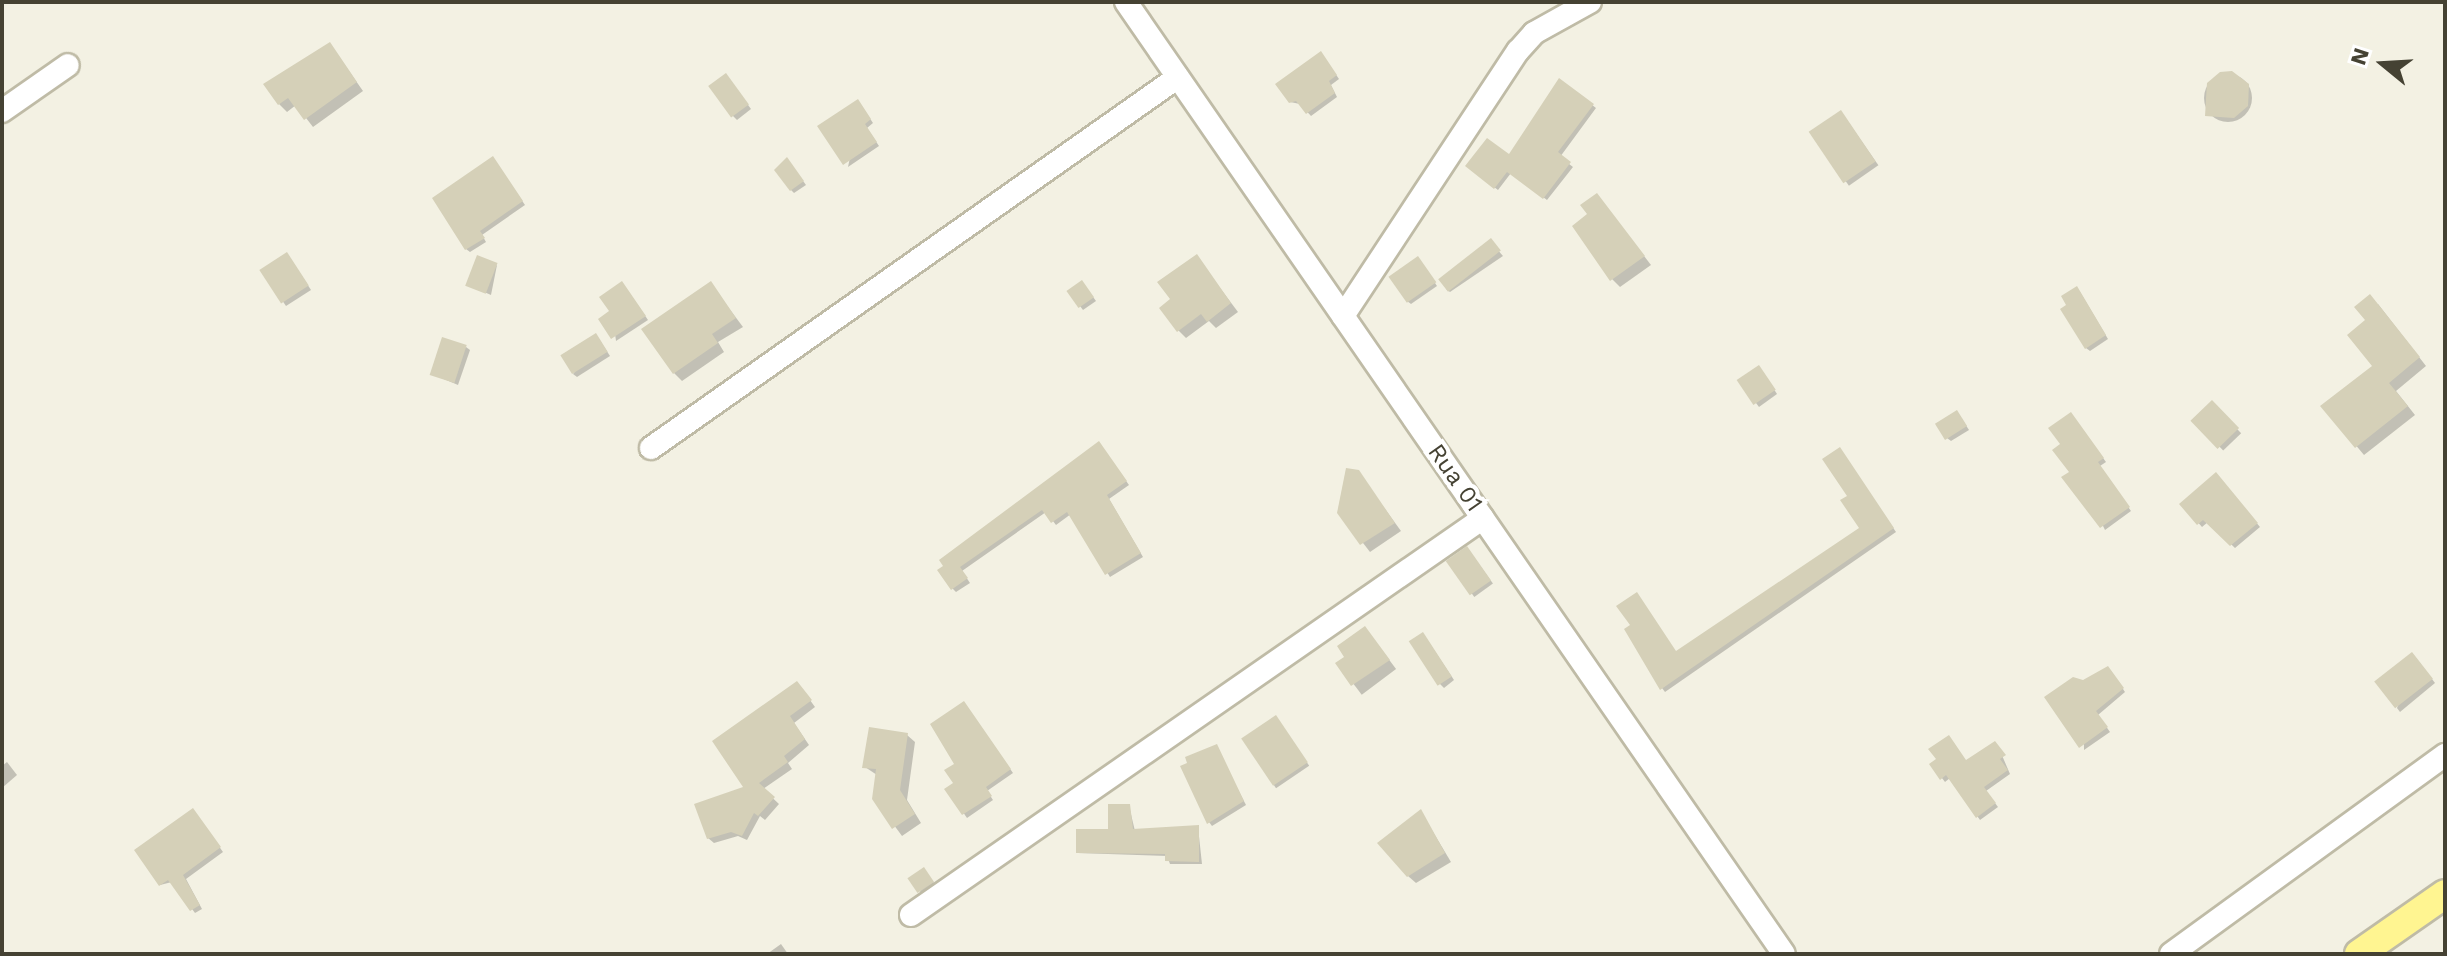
<!DOCTYPE html>
<style>
body{margin:0}
#map{position:relative;width:2447px;height:956px;overflow:hidden;background:#f3f1e3;font-family:"Work Sans",sans-serif}
div>[style]{position:absolute}
.shadow>*{inset:0;background:#0003;transform-origin:0 0}
.round{border-radius:50%}
.building>*{inset:0;background:#d5d0b8;transform-origin:0 0}
.roads{filter:drop-shadow(2px 0 #bfbba6) drop-shadow(-2px 0 #bfbba6) drop-shadow(0 2px #bfbba6) drop-shadow(0 -2px #bfbba6)}
.minor>*{height:22px;margin:-11px;padding:0 11px;transform-origin:11px;border-radius:11px;background:#fff}
.major>*{height:28px;margin:-14px;padding:0 14px;transform-origin:14px;border-radius:14px;background:#fff591}
span{translate:-50% -50%;white-space:nowrap;text-align:center;line-height:1.15;-webkit-text-stroke:8px #fff;paint-order:stroke}
.street-label{font-size:24px;color:#454233}
.frame{position:absolute;inset:0;border:4px solid #454233;pointer-events:none}
.north{position:absolute;left:2343px;top:24px;width:80px;height:80px;-webkit-text-stroke:6px #fff;paint-order:stroke;rotate:288deg;font-size:22px;font-weight:700;line-height:32px;text-align:center;color:#454233}
.north::after{content:'';display:block;margin:auto;width:28px;height:36px;background:#454233;clip-path:polygon(50% 0,100% 100%,50% 72%,0 100%)}
</style>
<div id="map">
<div class="shadow">
<i style="clip-path:polygon(330px 44px,363px 91px,313px 127px,296px 105px,287px 112px,279px 104px)"></i>
<i style="clip-path:polygon(1324px 57px,1339px 79px,1331px 85px,1337px 97px,1311px 116px,1300px 104px,1290px 102px)"></i>
<i class="round" style="left:2204px;top:74px;width:48px;height:48px"></i>
<i style="clip-path:polygon(729px 79px,751px 109px,737px 120px,733px 116px)"></i>
<i style="clip-path:polygon(1560px 80px,1596px 108px,1560px 157px,1573px 167px,1547px 200px,1511px 173px,1498px 190px,1471px 169px,1509px 157px)"></i>
<i style="clip-path:polygon(861px 105px,873px 123px,867px 128px,879px 146px,848px 167px)"></i>
<i style="left:1844px;top:116px;width:60px;height:36px;rotate:55deg"></i>
<i style="clip-path:polygon(496px 162px,525px 205px,482px 235px,486px 242px,470px 252px,466px 249px)"></i>
<i style="clip-path:polygon(790px 163px,806px 185px,794px 193px,791px 190px)"></i>
<i style="clip-path:polygon(1597px 195px,1651px 265px,1620px 287px,1612px 279px,1590px 215px)"></i>
<i style="clip-path:polygon(1490px 241px,1503px 256px,1450px 292px,1446px 289px)"></i>
<i style="clip-path:polygon(1196px 256px,1238px 312px,1216px 328px,1209px 321px,1186px 338px,1178px 330px,1172px 300px)"></i>
<i style="clip-path:polygon(290px 258px,311px 290px,286px 306px,262px 271px)"></i>
<i style="clip-path:polygon(1421px 262px,1437px 286px,1411px 304px,1407px 301px)"></i>
<i style="clip-path:polygon(497px 265px,491px 295px,468px 285px)"></i>
<i style="clip-path:polygon(710px 283px,743px 327px,718px 342px,724px 352px,682px 381px,674px 373px)"></i>
<i style="clip-path:polygon(1085px 286px,1096px 301px,1083px 310px,1080px 306px)"></i>
<i style="clip-path:polygon(625px 287px,648px 320px,616px 341px,612px 311px)"></i>
<i style="clip-path:polygon(2080px 292px,2108px 339px,2090px 351px,2086px 348px)"></i>
<i style="clip-path:polygon(2378px 304px,2426px 366px,2396px 391px,2415px 415px,2364px 455px,2323px 406px,2375px 366px,2367px 320px)"></i>
<i style="clip-path:polygon(599px 339px,610px 356px,577px 377px,573px 374px)"></i>
<i style="clip-path:polygon(466px 347px,470px 350px,458px 385px,432px 374px)"></i>
<i style="clip-path:polygon(1762px 371px,1777px 394px,1759px 407px,1756px 403px)"></i>
<i style="left:2212px;top:403px;width:42px;height:25px;rotate:46deg"></i>
<i style="clip-path:polygon(1960px 416px,1969px 430px,1951px 441px,1947px 438px)"></i>
<i style="clip-path:polygon(2074px 418px,2106px 462px,2100px 466px,2131px 511px,2105px 530px,2063px 444px)"></i>
<i style="clip-path:polygon(1102px 447px,1129px 485px,1109px 499px,1143px 557px,1110px 577px,1071px 514px,1056px 525px,1046px 512px,962px 571px,970px 583px,956px 592px,953px 589px,940px 570px)"></i>
<i style="clip-path:polygon(1843px 453px,1896px 532px,1665px 692px,1662px 688px,1862px 528px)"></i>
<i style="clip-path:polygon(1358px 472px,1401px 531px,1370px 552px,1339px 512px)"></i>
<i style="clip-path:polygon(2219px 478px,2260px 527px,2235px 548px,2208px 522px,2202px 527px,2182px 504px)"></i>
<i style="left:1470px;top:552px;width:39px;height:23px;rotate:54deg"></i>
<i style="left:1372px;top:637px;width:40px;height:43px;rotate:53deg"></i>
<i style="clip-path:polygon(1426px 638px,1454px 680px,1444px 688px,1440px 684px)"></i>
<i style="clip-path:polygon(2416px 658px,2435px 683px,2400px 712px,2397px 708px)"></i>
<i style="clip-path:polygon(2111px 671px,2125px 692px,2098px 715px,2110px 732px,2084px 750px,2083px 682px)"></i>
<i style="clip-path:polygon(802px 689px,815px 707px,794px 723px,809px 745px,788px 763px,792px 769px,763px 789px,779px 804px,765px 820px,760px 816px,747px 840px,738px 836px,714px 843px,708px 838px,746px 788px)"></i>
<i style="clip-path:polygon(967px 707px,1013px 773px,987px 791px,993px 800px,967px 818px,947px 789px,956px 783px)"></i>
<i style="left:1279px;top:721px;width:54px;height:40px;rotate:56deg"></i>
<i style="clip-path:polygon(907px 735px,915px 742px,907px 800px,921px 823px,902px 836px,874px 798px,877px 775px,865px 767px)"></i>
<i style="clip-path:polygon(1998px 746px,2010px 774px,1986px 791px,1998px 807px,1980px 820px,1950px 778px,1945px 782px,1932px 765px,1966px 762px)"></i>
<i style="clip-path:polygon(1218px 751px,1246px 805px,1212px 826px,1209px 822px)"></i>
<i style="clip-path:polygon(7px 762px,17px 775px,2px 788px,2px 766px)"></i>
<i style="clip-path:polygon(1129px 806px,1135px 831px,1198px 827px,1202px 864px,1170px 864px,1167px 856px,1078px 853px,1110px 831px)"></i>
<i style="clip-path:polygon(1421px 812px,1451px 862px,1416px 883px,1408px 876px)"></i>
<i style="clip-path:polygon(196px 814px,223px 852px,186px 879px,202px 909px,195px 913px,172px 882px,160px 885px)"></i>
<i style="clip-path:polygon(927px 873px,936px 886px,923px 895px,920px 892px)"></i>
<i style="clip-path:polygon(781px 944px,788px 954px,767px 954px)"></i>
</div>
<div class="building">
<i style="clip-path:polygon(330px 42px,357px 82px,304px 120px,288px 98px,278px 105px,263px 84px)"></i>
<i style="clip-path:polygon(1321px 51px,1337px 75px,1329px 81px,1335px 93px,1306px 114px,1296px 101px,1289px 103px,1275px 84px)"></i>
<i style="clip-path:polygon(2232px 71px,2249px 84px,2248px 106px,2234px 118px,2205px 116px,2207px 83px,2220px 72px)"></i>
<i style="left:726px;top:73px;width:39px;height:22px;rotate:54deg"></i>
<i style="clip-path:polygon(1559px 78px,1594px 104px,1558px 152px,1571px 162px,1543px 199px,1507px 172px,1494px 189px,1465px 166px,1487px 138px,1509px 154px)"></i>
<i style="clip-path:polygon(858px 99px,871px 119px,865px 124px,877px 142px,843px 165px,817px 126px)"></i>
<i style="left:1841px;top:110px;width:62px;height:39px;rotate:56deg"></i>
<i style="clip-path:polygon(493px 156px,523px 201px,480px 231px,485px 238px,465px 250px,432px 198px)"></i>
<i style="clip-path:polygon(787px 157px,804px 181px,790px 191px,774px 170px)"></i>
<i style="clip-path:polygon(1597px 193px,1645px 256px,1610px 281px,1572px 226px,1587px 214px,1580px 205px)"></i>
<i style="left:1491px;top:238px;width:16px;height:67px;rotate:52deg"></i>
<i style="left:287px;top:252px;width:40px;height:33px;rotate:57deg"></i>
<i style="clip-path:polygon(1197px 254px,1231px 303px,1207px 322px,1201px 314px,1177px 332px,1159px 308px,1170px 299px,1157px 282px)"></i>
<i style="left:477px;top:255px;width:22px;height:33px;rotate:21deg"></i>
<i style="left:1418px;top:256px;width:32px;height:36px;rotate:55deg"></i>
<i style="left:1082px;top:280px;width:21px;height:19px;rotate:55deg"></i>
<i style="clip-path:polygon(622px 281px,646px 316px,611px 339px,598px 319px,609px 311px,599px 297px)"></i>
<i style="clip-path:polygon(711px 281px,736px 318px,712px 334px,718px 343px,673px 374px,641px 329px)"></i>
<i style="clip-path:polygon(2077px 286px,2106px 335px,2085px 349px,2060px 309px,2066px 305px,2061px 296px)"></i>
<i style="clip-path:polygon(2370px 294px,2420px 357px,2389px 383px,2408px 406px,2355px 448px,2320px 406px,2372px 366px,2347px 335px,2365px 320px,2354px 307px)"></i>
<i style="left:596px;top:333px;width:22px;height:42px;rotate:58deg"></i>
<i style="left:442px;top:337px;width:26px;height:40px;rotate:18deg"></i>
<i style="left:1759px;top:365px;width:30px;height:27px;rotate:56deg"></i>
<i style="left:2212px;top:400px;width:39px;height:30px;rotate:46deg"></i>
<i style="left:1957px;top:410px;width:19px;height:26px;rotate:58deg"></i>
<i style="clip-path:polygon(2071px 412px,2104px 458px,2098px 462px,2130px 507px,2100px 528px,2061px 477px,2069px 472px,2052px 450px,2060px 444px,2048px 428px)"></i>
<i style="clip-path:polygon(1099px 441px,1127px 481px,1107px 495px,1141px 553px,1105px 575px,1067px 512px,1051px 523px,1042px 510px,960px 567px,968px 578px,951px 590px,937px 570px,943px 566px,939px 560px)"></i>
<i style="clip-path:polygon(1840px 447px,1894px 528px,1660px 690px,1624px 629px,1630px 625px,1616px 606px,1637px 592px,1676px 651px,1859px 528px,1840px 500px,1847px 496px,1822px 459px)"></i>
<i style="clip-path:polygon(1346px 468px,1359px 470px,1395px 523px,1360px 545px,1337px 513px)"></i>
<i style="clip-path:polygon(2216px 472px,2258px 523px,2230px 546px,2203px 520px,2197px 525px,2179px 504px)"></i>
<i style="left:1467px;top:546px;width:42px;height:26px;rotate:55deg"></i>
<i style="clip-path:polygon(1365px 626px,1390px 660px,1351px 686px,1335px 663px,1344px 657px,1337px 646px)"></i>
<i style="left:1423px;top:632px;width:53px;height:17px;rotate:57deg"></i>
<i style="left:2412px;top:652px;width:34px;height:48px;rotate:52deg"></i>
<i style="clip-path:polygon(2108px 666px,2124px 688px,2096px 711px,2108px 727px,2079px 748px,2044px 697px,2073px 677px,2083px 680px)"></i>
<i style="clip-path:polygon(797px 681px,812px 700px,790px 716px,805px 739px,784px 756px,788px 762px,759px 783px,775px 797px,758px 816px,754px 813px,742px 836px,731px 832px,707px 839px,694px 804px,743px 787px,712px 741px)"></i>
<i style="clip-path:polygon(964px 701px,1011px 769px,986px 787px,992px 796px,962px 815px,944px 789px,953px 783px,944px 770px,954px 764px,930px 724px)"></i>
<i style="left:1276px;top:715px;width:57px;height:42px;rotate:56deg"></i>
<i style="clip-path:polygon(869px 727px,908px 733px,900px 790px,915px 814px,892px 829px,872px 799px,876px 769px,862px 768px)"></i>
<i style="clip-path:polygon(1949px 735px,1966px 760px,1995px 741px,2006px 755px,2000px 759px,2008px 770px,1984px 787px,1996px 803px,1976px 818px,1946px 775px,1940px 780px,1929px 764px,1936px 759px,1928px 749px)"></i>
<i style="clip-path:polygon(1217px 744px,1244px 801px,1207px 824px,1180px 766px,1187px 763px,1185px 757px)"></i>
<i style="clip-path:polygon(1108px 804px,1130px 804px,1133px 829px,1199px 825px,1199px 862px,1165px 861px,1165px 854px,1076px 853px,1076px 829px,1108px 829px)"></i>
<i style="clip-path:polygon(193px 808px,221px 847px,183px 875px,200px 905px,190px 911px,168px 880px,159px 886px,134px 850px)"></i>
<i style="clip-path:polygon(1421px 809px,1445px 853px,1407px 877px,1377px 843px)"></i>
<i style="left:924px;top:867px;width:18px;height:20px;rotate:56deg"></i>
</div>
<div class="roads">
<div class="minor">
<i style="left:1126px;top:2px;width:1157px;rotate:55.35deg"></i>
<i style="left:2px;top:111px;width:80px;rotate:-34.9deg"></i>
<i style="left:1343px;top:316px;width:318px;rotate:-56.6deg"></i>
<i style="left:1518px;top:51px;width:24px;rotate:-48deg"></i>
<i style="left:1534px;top:33px;width:64px;rotate:-29deg"></i>
<i style="left:651px;top:448px;width:644px;rotate:-35.14deg"></i>
<i style="left:911px;top:915px;width:696px;rotate:-34.76deg"></i>
<i style="left:2171px;top:954px;width:339px;rotate:-36deg"></i>
</div>
<div class="major">
<i style="left:2359px;top:954px;width:105px;rotate:-34.9deg"></i>
</div>
</div>
<div class="street-label">
<span style="left:1455px;top:478px;rotate:55deg">Rua 01</span>
</div>
<div class="frame"></div>
<div class="north">N</div>
</div>
